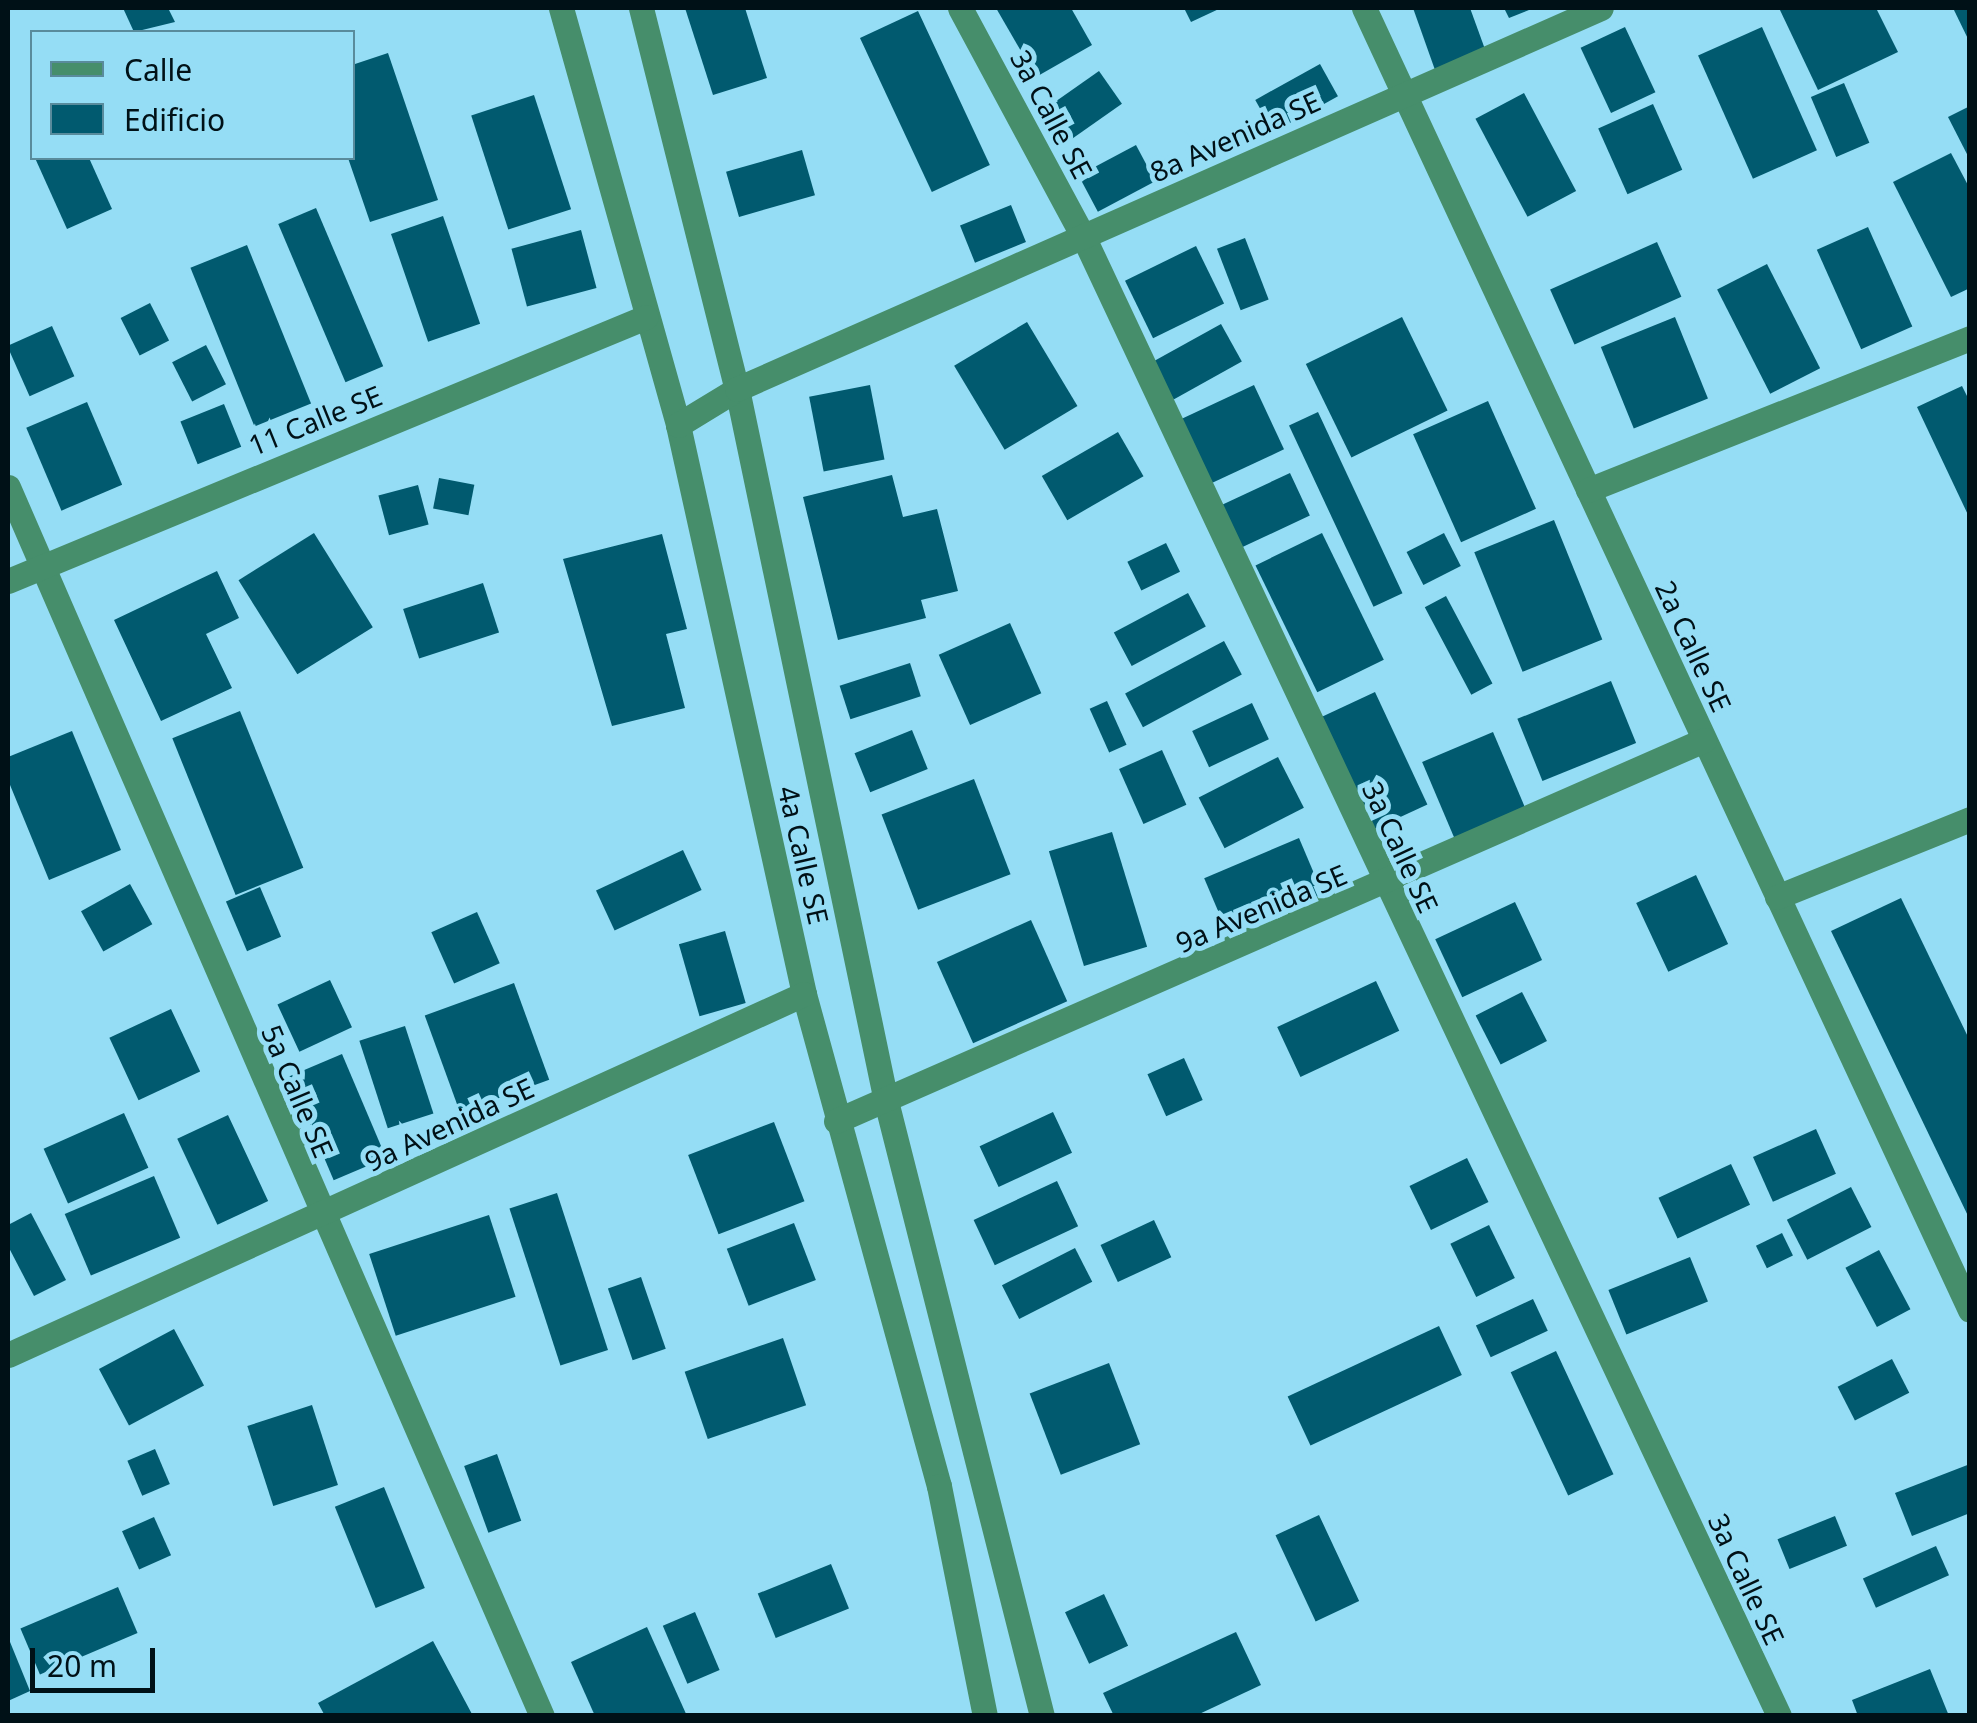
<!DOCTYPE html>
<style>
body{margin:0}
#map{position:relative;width:1977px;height:1723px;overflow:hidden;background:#95ddf5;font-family:"Noto Sans",sans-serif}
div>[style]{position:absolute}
.building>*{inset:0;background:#015a6f;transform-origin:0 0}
.street>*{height:25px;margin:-12.5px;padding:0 12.5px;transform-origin:12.5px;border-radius:12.5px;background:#468e6b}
span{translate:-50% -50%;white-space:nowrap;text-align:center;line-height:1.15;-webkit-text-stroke:10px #95ddf5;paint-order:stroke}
.street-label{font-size:28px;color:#001117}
.frame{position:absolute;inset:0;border:10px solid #001117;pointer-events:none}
.legend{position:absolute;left:30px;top:30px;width:325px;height:130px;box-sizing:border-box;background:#95ddf5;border:2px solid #598b9c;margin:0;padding:12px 18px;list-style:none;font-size:30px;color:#001117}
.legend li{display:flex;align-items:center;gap:20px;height:50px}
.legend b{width:50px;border:2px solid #598b9c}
.scale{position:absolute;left:30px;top:1648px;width:125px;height:45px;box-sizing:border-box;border:5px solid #001117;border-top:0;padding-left:12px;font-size:30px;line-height:35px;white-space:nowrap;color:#001117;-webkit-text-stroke:8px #95ddf5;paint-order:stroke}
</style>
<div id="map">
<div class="building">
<i style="clip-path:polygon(123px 8px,168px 8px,175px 22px,134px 32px)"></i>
<i style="clip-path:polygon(685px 8px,745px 8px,767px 78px,713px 95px)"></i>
<i style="clip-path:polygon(996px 8px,1071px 8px,1092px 45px,1036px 77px)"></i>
<i style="clip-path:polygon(1184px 8px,1221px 8px,1191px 22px)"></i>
<i style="clip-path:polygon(1413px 8px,1470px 8px,1486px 52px,1435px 70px)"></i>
<i style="clip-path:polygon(1504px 8px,1534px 8px,1509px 18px)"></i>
<i style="clip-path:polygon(1779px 8px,1876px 8px,1898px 52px,1818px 90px)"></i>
<i style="clip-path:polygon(1953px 8px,1970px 8px,1970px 43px)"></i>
<i style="left:918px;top:11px;width:170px;height:64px;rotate:65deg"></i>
<i style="left:1625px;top:27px;width:72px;height:49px;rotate:65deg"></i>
<i style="left:1762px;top:27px;width:135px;height:70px;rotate:66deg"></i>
<i style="clip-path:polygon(388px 53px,438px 200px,370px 222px,348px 158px,352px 65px)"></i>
<i style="left:1320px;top:64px;width:37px;height:74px;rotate:61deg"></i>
<i style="left:1099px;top:71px;width:40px;height:63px;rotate:55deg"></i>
<i style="left:1844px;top:83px;width:65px;height:36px;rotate:67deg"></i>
<i style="left:1524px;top:93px;width:111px;height:55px;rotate:62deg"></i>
<i style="left:534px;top:95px;width:120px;height:66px;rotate:72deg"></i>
<i style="left:1653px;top:104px;width:72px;height:60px;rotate:66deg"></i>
<i style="clip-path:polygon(1970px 106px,1970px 160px,1948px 117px)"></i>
<i style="left:1136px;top:145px;width:41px;height:65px;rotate:62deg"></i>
<i style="left:802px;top:150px;width:47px;height:79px;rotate:74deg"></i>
<i style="clip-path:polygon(1951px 153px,1970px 189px,1970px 288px,1951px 297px,1893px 182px)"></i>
<i style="clip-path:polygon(35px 158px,89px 158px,112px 209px,67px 229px)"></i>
<i style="left:1011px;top:205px;width:40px;height:55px;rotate:68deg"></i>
<i style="left:316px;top:208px;width:172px;height:41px;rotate:67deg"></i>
<i style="left:443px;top:216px;width:114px;height:55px;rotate:71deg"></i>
<i style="left:1868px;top:227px;width:109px;height:56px;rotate:66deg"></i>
<i style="left:581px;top:230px;width:60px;height:72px;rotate:75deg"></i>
<i style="left:1245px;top:238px;width:66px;height:30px;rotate:69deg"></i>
<i style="left:1657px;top:242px;width:60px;height:117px;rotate:66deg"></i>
<i style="left:247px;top:245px;width:171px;height:61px;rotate:68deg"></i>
<i style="left:1196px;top:246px;width:64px;height:79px;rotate:64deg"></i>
<i style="left:1767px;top:264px;width:117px;height:56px;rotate:63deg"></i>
<i style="left:150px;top:303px;width:42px;height:33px;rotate:63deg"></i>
<i style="left:1402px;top:317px;width:104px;height:107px;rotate:64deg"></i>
<i style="left:1675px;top:317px;width:88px;height:80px;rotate:68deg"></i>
<i style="left:1027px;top:322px;width:98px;height:85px;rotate:59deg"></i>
<i style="left:1221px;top:324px;width:43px;height:78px;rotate:61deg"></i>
<i style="left:52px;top:326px;width:55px;height:49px;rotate:66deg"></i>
<i style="left:206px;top:345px;width:44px;height:38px;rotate:63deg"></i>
<i style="left:870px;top:385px;width:76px;height:62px;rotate:79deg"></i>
<i style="left:1254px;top:385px;width:71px;height:82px;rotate:65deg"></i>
<i style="clip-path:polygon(1962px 386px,1970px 402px,1970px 519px,1917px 407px)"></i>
<i style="left:1488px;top:401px;width:118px;height:82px;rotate:66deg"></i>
<i style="left:87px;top:402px;width:90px;height:66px;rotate:67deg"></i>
<i style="left:224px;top:404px;width:46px;height:47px;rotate:68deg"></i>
<i style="left:1318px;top:412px;width:200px;height:32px;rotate:65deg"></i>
<i style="left:1118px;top:432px;width:51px;height:88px;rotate:60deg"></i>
<i style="left:1290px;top:473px;width:47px;height:79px;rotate:65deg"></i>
<i style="clip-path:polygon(892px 475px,903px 517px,937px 509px,958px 591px,921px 600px,926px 618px,838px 640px,803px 497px)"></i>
<i style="left:439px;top:478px;width:36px;height:31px;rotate:11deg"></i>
<i style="left:418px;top:485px;width:41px;height:41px;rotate:75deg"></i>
<i style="left:1554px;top:520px;width:129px;height:86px;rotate:68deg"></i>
<i style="left:314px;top:533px;width:111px;height:89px;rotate:58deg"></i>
<i style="left:1322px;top:533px;width:141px;height:74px;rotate:64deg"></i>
<i style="left:1444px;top:533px;width:37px;height:42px;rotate:63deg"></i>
<i style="clip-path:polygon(662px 534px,687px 629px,666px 634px,685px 708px,612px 726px,563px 559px)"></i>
<i style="left:1166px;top:543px;width:32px;height:43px;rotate:64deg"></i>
<i style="clip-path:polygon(217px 571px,239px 618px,206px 634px,232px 688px,161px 721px,114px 620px)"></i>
<i style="left:483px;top:583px;width:52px;height:84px;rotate:72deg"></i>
<i style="left:1188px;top:593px;width:38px;height:84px;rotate:62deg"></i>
<i style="left:1446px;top:596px;width:99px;height:24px;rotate:62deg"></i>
<i style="left:1010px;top:623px;width:77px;height:78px;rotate:66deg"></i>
<i style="left:1224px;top:641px;width:38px;height:112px;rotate:62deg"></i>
<i style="left:910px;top:663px;width:35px;height:74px;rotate:72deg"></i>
<i style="left:1611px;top:681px;width:67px;height:101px;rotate:68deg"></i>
<i style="left:1375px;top:692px;width:124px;height:65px;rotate:65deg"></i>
<i style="left:1107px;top:701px;width:48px;height:19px;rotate:66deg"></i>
<i style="left:1252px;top:703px;width:40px;height:66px;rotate:65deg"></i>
<i style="left:240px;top:711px;width:169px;height:73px;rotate:68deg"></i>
<i style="left:912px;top:730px;width:42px;height:62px;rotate:68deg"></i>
<i style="clip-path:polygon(72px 731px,121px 850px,49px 880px,8px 780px,8px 757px)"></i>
<i style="left:1493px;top:732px;width:83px;height:77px;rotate:67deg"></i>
<i style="left:1162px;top:750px;width:60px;height:47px;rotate:66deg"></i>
<i style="left:1278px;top:757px;width:57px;height:89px;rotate:63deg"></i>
<i style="left:974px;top:779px;width:102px;height:99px;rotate:69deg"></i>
<i style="left:1112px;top:832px;width:120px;height:66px;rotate:73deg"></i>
<i style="left:1299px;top:838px;width:61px;height:103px;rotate:67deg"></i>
<i style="left:683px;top:850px;width:44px;height:96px;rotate:65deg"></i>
<i style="left:1696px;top:875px;width:76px;height:66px;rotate:65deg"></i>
<i style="left:130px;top:884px;width:46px;height:56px;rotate:61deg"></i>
<i style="left:260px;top:887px;width:54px;height:37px;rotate:67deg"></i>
<i style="clip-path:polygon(1901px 898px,1970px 1041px,1970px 1220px,1831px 931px)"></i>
<i style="left:1515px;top:902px;width:64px;height:88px;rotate:65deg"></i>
<i style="left:477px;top:912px;width:56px;height:50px;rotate:66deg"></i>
<i style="left:1031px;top:920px;width:89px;height:103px;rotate:66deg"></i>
<i style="left:725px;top:931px;width:75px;height:48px;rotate:74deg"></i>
<i style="left:330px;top:980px;width:52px;height:58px;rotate:65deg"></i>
<i style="left:1376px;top:981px;width:55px;height:109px;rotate:65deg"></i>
<i style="left:514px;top:983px;width:103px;height:95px;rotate:70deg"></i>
<i style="left:1522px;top:992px;width:55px;height:52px;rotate:63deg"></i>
<i style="left:171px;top:1009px;width:69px;height:68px;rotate:65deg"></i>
<i style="left:405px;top:1026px;width:92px;height:48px;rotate:72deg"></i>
<i style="left:342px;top:1054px;width:113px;height:57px;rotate:67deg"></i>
<i style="left:1184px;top:1058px;width:46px;height:40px;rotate:66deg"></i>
<i style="left:1053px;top:1112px;width:45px;height:81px;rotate:65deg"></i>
<i style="left:124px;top:1113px;width:60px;height:88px;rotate:66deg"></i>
<i style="left:228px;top:1115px;width:95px;height:56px;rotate:65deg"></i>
<i style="left:774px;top:1122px;width:85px;height:92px;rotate:69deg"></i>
<i style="left:1816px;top:1129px;width:49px;height:69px;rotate:66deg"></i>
<i style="left:1467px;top:1158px;width:49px;height:64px;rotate:64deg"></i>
<i style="left:1731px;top:1164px;width:45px;height:80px;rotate:65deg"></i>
<i style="left:154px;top:1176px;width:67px;height:97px;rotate:67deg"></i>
<i style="left:1057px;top:1181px;width:50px;height:92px;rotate:65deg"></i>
<i style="left:1851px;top:1187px;width:45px;height:72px;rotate:63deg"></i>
<i style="left:557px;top:1193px;width:165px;height:50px;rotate:72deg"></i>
<i style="clip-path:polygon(31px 1213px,66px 1280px,34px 1296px,8px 1246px,8px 1225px)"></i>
<i style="left:489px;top:1215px;width:86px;height:126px;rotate:72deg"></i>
<i style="left:1154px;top:1220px;width:41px;height:59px;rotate:65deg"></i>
<i style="left:794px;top:1223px;width:61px;height:72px;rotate:69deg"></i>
<i style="left:1489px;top:1225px;width:59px;height:43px;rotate:64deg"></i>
<i style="left:1782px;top:1233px;width:25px;height:29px;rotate:64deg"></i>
<i style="left:1075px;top:1248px;width:38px;height:82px;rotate:63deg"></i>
<i style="left:1879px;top:1250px;width:67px;height:38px;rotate:62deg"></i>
<i style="left:1690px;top:1257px;width:48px;height:88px;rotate:68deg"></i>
<i style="left:641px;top:1277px;width:76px;height:35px;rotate:71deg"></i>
<i style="left:1533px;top:1299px;width:35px;height:63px;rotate:65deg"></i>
<i style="left:1439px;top:1326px;width:54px;height:167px;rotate:65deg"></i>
<i style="left:174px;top:1329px;width:64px;height:85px;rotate:62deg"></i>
<i style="left:783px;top:1338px;width:71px;height:104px;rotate:71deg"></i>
<i style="left:1556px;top:1351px;width:136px;height:50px;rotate:65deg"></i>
<i style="left:1892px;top:1359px;width:38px;height:61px;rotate:63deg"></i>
<i style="left:1109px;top:1363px;width:87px;height:85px;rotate:69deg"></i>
<i style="left:312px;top:1405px;width:84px;height:68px;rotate:72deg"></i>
<i style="left:155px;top:1449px;width:38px;height:30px;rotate:67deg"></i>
<i style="left:497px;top:1454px;width:71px;height:35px;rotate:70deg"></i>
<i style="clip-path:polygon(1970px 1464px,1970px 1513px,1912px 1536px,1895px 1493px)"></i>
<i style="left:384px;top:1487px;width:109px;height:53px;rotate:68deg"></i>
<i style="left:1319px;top:1515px;width:95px;height:48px;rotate:65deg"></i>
<i style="left:1835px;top:1516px;width:32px;height:62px;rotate:68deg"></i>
<i style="left:154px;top:1517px;width:42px;height:35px;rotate:66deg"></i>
<i style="left:1936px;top:1546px;width:32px;height:80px;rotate:66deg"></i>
<i style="left:831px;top:1564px;width:48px;height:79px;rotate:68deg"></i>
<i style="left:118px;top:1587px;width:50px;height:106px;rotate:67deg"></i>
<i style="left:1104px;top:1594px;width:57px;height:43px;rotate:65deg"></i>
<i style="left:695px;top:1612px;width:63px;height:35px;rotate:67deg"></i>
<i style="clip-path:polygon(647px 1627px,687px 1716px,595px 1716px,571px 1662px)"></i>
<i style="clip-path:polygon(1236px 1632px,1261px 1685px,1195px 1716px,1114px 1716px,1103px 1693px)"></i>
<i style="clip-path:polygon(8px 1637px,30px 1691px,8px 1701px)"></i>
<i style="clip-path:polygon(433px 1641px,473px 1716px,325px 1716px,318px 1703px)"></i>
<i style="clip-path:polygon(1930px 1669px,1949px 1716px,1858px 1716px,1852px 1700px)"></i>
</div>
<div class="street">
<i style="left:561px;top:8px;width:433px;rotate:74.3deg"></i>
<i style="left:678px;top:425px;width:583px;rotate:77.51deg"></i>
<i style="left:804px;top:994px;width:510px;rotate:74.66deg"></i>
<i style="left:939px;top:1486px;width:235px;rotate:78.7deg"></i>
<i style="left:641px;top:8px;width:393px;rotate:75.9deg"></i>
<i style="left:737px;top:389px;width:727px;rotate:78.18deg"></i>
<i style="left:886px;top:1101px;width:634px;rotate:75.77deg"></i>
<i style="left:960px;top:8px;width:259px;rotate:61.7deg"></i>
<i style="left:1083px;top:236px;width:1635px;rotate:64.81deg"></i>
<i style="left:1364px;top:8px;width:1436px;rotate:65.04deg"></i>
<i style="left:678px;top:425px;width:69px;rotate:-31.4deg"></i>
<i style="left:737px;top:389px;width:944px;rotate:-23.8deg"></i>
<i style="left:8px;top:487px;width:1340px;rotate:66.52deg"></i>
<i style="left:1588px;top:490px;width:411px;rotate:-21.7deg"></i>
<i style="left:8px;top:581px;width:690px;rotate:-22.48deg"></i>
<i style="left:1777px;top:897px;width:208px;rotate:-22deg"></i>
<i style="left:836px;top:1121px;width:948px;rotate:-23.7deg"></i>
<i style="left:8px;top:1355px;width:874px;rotate:-24.4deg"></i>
</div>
<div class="street-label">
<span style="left:1052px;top:114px;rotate:62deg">3a Calle SE</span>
<span style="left:1235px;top:136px;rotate:-24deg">8a Avenida SE</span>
<span style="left:315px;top:420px;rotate:-22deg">11 Calle SE</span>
<span style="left:1694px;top:646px;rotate:65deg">2a Calle SE</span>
<span style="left:1401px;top:847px;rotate:65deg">3a Calle SE</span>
<span style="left:804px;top:855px;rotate:77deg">4a Calle SE</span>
<span style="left:1261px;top:908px;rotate:-23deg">9a Avenida SE</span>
<span style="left:298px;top:1091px;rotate:67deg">5a Calle SE</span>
<span style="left:449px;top:1124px;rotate:-25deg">9a Avenida SE</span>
<span style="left:1747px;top:1579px;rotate:65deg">3a Calle SE</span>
</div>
<div class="frame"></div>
<ul class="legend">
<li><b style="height:12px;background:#468e6b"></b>Calle</li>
<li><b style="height:28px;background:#015a6f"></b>Edificio</li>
</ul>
<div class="scale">20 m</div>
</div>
